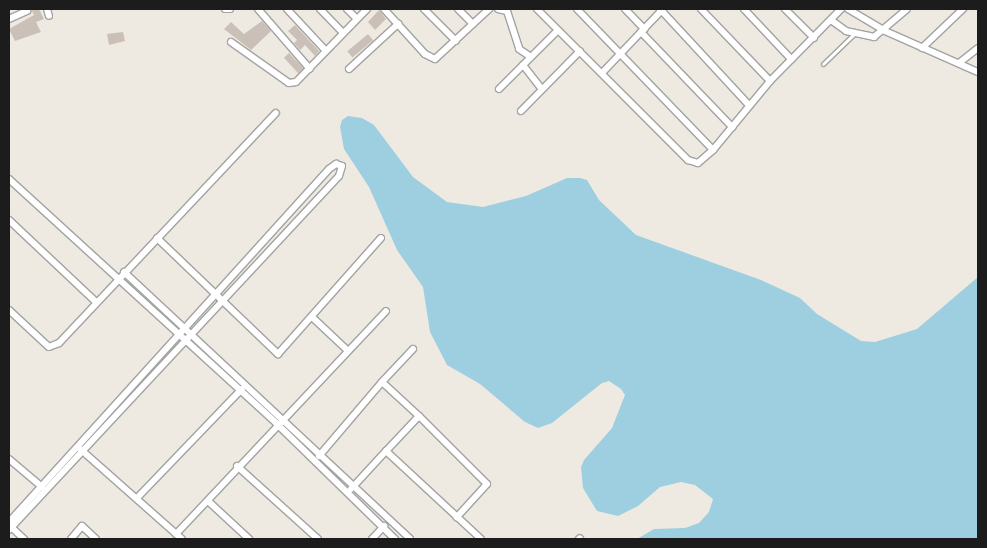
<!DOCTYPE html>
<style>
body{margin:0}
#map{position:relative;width:987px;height:548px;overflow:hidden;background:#efeae1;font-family:"Fira Sans Condensed",sans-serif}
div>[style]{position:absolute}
.water>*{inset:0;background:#9dcfe0}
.building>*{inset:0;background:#cbc0b7;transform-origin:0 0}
.roads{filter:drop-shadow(1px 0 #a3a3a3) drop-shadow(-1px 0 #a3a3a3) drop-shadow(0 1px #a3a3a3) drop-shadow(0 -1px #a3a3a3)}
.service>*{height:3px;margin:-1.5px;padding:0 1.5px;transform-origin:1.5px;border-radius:1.5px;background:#fff}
.minor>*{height:6px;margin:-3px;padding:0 3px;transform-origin:3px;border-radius:3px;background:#fff}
span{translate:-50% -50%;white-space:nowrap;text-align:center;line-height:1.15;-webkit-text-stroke:5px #fff;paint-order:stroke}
.frame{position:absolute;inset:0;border:10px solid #1c1c1c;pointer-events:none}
</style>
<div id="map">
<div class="water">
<i style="clip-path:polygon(348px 116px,362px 118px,374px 125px,413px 177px,447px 202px,483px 207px,526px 196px,567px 178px,580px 178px,587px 180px,599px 200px,636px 235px,761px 280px,800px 298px,817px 314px,861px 341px,875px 342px,917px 329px,978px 277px,978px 539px,637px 539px,654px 529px,685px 528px,699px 523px,709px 512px,713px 499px,695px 485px,681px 482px,660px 487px,638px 506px,618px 516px,597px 511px,583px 488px,581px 467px,584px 460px,612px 428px,625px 395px,621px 389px,609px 381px,602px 383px,552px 423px,538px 428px,525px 422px,480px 384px,447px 365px,430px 332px,423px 287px,397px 250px,369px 187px,344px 149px,340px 127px,342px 120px)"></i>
</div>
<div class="building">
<i style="clip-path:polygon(31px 9px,39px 9px,44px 19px,36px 22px,41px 32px,15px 41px,9px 29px,34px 15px)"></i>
<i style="clip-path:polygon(379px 10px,386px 19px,375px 30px,368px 22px)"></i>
<i style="clip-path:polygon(262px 21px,271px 31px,251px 50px,224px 29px,231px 22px,244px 34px)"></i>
<i style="clip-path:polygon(295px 25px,319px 51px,315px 56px,305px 45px,300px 50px,294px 43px,297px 40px,288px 31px)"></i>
<i style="clip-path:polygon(123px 32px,125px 41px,109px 45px,107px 34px)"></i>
<i style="left:368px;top:34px;width:8px;height:27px;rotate:50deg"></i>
<i style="left:289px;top:53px;width:21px;height:7px;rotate:47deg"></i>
</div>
<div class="roads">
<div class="service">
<i style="left:823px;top:64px;width:45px;rotate:-44.1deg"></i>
</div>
<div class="minor">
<i style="left:47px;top:9px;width:7px;rotate:74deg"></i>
<i style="left:225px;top:9px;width:5px"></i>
<i style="left:258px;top:9px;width:79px;rotate:49.1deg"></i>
<i style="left:287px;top:9px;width:57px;rotate:47.1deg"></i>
<i style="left:320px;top:9px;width:33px;rotate:46deg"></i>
<i style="left:347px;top:9px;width:14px;rotate:45deg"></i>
<i style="left:384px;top:9px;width:61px;rotate:47.7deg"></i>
<i style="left:425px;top:54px;width:11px;rotate:27deg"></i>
<i style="left:435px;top:59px;width:74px;rotate:-42.8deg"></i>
<i style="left:424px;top:9px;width:45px;rotate:45deg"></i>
<i style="left:458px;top:9px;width:21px;rotate:45deg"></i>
<i style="left:498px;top:9px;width:9px;rotate:13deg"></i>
<i style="left:507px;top:11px;width:40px;rotate:72deg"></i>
<i style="left:519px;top:49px;width:14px;rotate:34deg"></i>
<i style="left:537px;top:9px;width:214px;rotate:45deg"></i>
<i style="left:688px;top:160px;width:10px;rotate:17deg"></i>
<i style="left:698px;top:163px;width:20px;rotate:-41deg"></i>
<i style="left:713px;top:150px;width:89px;rotate:-50.4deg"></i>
<i style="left:770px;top:81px;width:101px;rotate:-45.4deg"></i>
<i style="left:577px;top:9px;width:196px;rotate:46deg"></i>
<i style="left:625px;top:9px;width:28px;rotate:46deg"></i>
<i style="left:660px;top:9px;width:131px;rotate:47.2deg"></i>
<i style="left:701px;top:9px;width:100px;rotate:46.2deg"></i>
<i style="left:744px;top:9px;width:69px;rotate:46.8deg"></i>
<i style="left:785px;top:9px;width:41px;rotate:45deg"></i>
<i style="left:848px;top:9px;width:43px;rotate:30.7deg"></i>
<i style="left:885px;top:31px;width:102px;rotate:23.8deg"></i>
<i style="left:9px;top:19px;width:20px;rotate:-24deg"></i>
<i style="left:831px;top:20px;width:19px;rotate:36deg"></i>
<i style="left:846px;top:31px;width:29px;rotate:12deg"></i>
<i style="left:874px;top:37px;width:43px;rotate:-40.3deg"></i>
<i style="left:641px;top:32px;width:132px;rotate:46.2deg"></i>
<i style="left:231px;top:42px;width:71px;rotate:35.3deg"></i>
<i style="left:289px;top:83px;width:7px;rotate:-8deg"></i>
<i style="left:296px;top:82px;width:102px;rotate:-45.8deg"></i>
<i style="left:922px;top:48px;width:57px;rotate:-43.6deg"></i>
<i style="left:959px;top:63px;width:24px;rotate:-38deg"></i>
<i style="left:523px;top:65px;width:29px;rotate:52deg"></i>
<i style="left:349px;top:69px;width:67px;rotate:-42.6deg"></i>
<i style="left:602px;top:73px;width:88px;rotate:-46.4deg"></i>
<i style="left:499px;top:89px;width:83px;rotate:-45deg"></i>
<i style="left:521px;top:111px;width:84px;rotate:-45.5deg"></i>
<i style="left:9px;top:179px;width:363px;rotate:42.4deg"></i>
<i style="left:277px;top:424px;width:165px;rotate:44.3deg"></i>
<i style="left:9px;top:220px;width:120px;rotate:43.3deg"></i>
<i style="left:157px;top:238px;width:168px;rotate:43.8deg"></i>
<i style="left:278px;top:354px;width:155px;rotate:-48.4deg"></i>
<i style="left:124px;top:272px;width:391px;rotate:43deg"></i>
<i style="left:9px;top:310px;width:54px;rotate:42.8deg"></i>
<i style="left:49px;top:347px;width:11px;rotate:-22deg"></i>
<i style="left:59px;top:343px;width:316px;rotate:-46.7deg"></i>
<i style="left:312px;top:317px;width:48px;rotate:43.3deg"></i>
<i style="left:413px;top:349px;width:45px;rotate:133.2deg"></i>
<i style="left:382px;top:382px;width:50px;rotate:42.6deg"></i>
<i style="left:419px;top:416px;width:48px;rotate:133.3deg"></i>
<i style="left:386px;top:451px;width:129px;rotate:42.8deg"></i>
<i style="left:419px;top:416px;width:96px;rotate:45deg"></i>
<i style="left:487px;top:484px;width:45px;rotate:132.3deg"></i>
<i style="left:79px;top:448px;width:137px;rotate:41.5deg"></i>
<i style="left:319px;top:456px;width:97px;rotate:-49.6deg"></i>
<i style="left:9px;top:459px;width:43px;rotate:40.3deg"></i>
<i style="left:237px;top:466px;width:109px;rotate:42deg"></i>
<i style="left:351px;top:489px;width:52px;rotate:-47.4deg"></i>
<i style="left:137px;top:498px;width:151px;rotate:-46.1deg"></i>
<i style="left:208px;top:501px;width:56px;rotate:42.8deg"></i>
<i style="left:9px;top:522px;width:476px;rotate:-47.8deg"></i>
<i style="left:329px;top:169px;width:9px;rotate:-36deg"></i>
<i style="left:336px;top:164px;width:6px;rotate:18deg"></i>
<i style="left:342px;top:166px;width:10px;rotate:107deg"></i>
<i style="left:339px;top:176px;width:484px;rotate:133deg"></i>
<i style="left:9px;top:525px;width:21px;rotate:43deg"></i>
<i style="left:176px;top:534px;width:306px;rotate:-46.7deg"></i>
<i style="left:71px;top:539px;width:17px;rotate:-50deg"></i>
<i style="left:82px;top:526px;width:19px;rotate:43deg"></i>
<i style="left:372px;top:539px;width:18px;rotate:-47deg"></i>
<i style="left:579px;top:539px;width:1px;rotate:-45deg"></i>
</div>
</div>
<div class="frame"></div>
</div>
